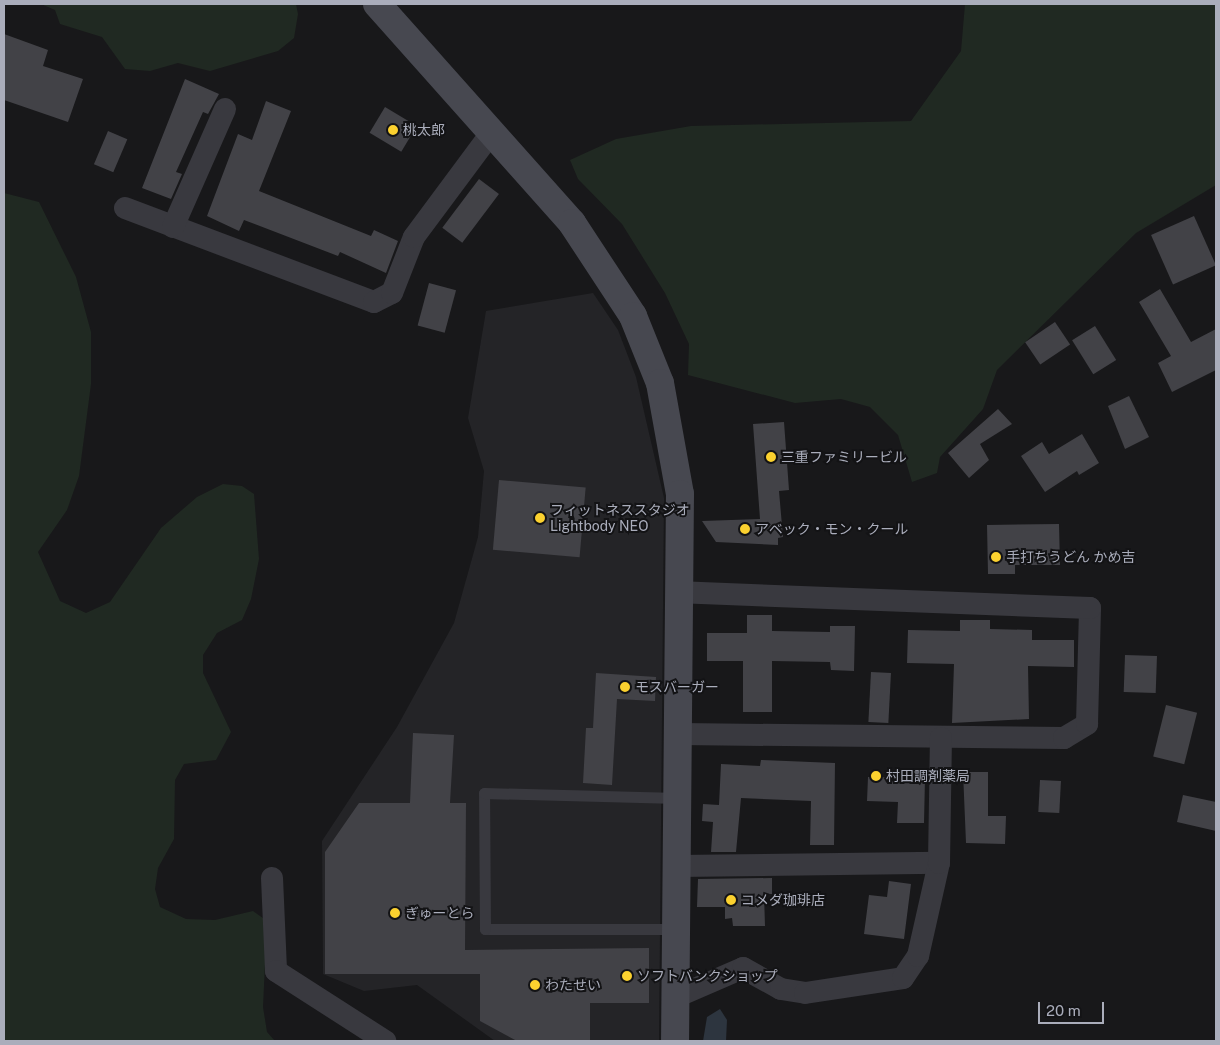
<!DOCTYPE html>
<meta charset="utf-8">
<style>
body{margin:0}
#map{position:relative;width:1220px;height:1045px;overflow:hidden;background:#18181a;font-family:"Public Sans","Noto Sans JP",sans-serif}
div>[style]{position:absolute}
.built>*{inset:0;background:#242427}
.green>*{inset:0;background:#202922}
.water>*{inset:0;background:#2d353f}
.building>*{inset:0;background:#424247;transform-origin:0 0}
.lane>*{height:11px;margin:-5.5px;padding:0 5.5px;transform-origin:5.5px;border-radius:5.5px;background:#39393f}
.street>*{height:22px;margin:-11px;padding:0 11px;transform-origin:11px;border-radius:11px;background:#39393f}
.secondary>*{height:28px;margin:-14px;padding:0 14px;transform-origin:14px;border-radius:14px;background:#474850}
.dots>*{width:14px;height:14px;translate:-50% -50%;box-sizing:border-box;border:2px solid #131315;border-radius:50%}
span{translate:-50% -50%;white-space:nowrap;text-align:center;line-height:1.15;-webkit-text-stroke:4px #131315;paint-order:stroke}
.poi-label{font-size:14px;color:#aaadbb}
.left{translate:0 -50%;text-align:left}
.frame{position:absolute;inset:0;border:5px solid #aaadbb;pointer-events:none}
.scale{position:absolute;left:1038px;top:1002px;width:66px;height:22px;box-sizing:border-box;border:2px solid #aaadbb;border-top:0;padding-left:6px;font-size:15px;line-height:18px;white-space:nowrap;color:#aaadbb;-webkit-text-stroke:4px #131315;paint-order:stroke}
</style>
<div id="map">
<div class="built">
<i style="clip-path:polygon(593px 293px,618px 330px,636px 377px,664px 498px,659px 1041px,495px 1041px,417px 985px,364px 991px,323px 974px,322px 841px,397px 727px,454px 623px,478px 537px,484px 471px,468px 418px,486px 311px)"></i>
</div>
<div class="green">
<i style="clip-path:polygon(41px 4px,296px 4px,298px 14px,294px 38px,278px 51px,210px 71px,178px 63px,150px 71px,125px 69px,102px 37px,60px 24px,55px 10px)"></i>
<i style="clip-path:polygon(965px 4px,1216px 4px,1216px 185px,1136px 233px,997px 370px,983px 409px,940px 457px,937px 473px,912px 482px,898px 435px,870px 407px,841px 399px,795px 403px,688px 375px,689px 344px,665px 293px,622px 224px,578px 179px,570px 160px,616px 139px,691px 126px,911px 121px,961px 51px)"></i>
<i style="clip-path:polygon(4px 193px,39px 202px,76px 277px,91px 332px,91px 384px,79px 476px,67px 510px,38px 552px,60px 601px,86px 613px,110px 602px,161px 528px,197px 497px,223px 484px,242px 486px,254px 494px,259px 559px,251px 599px,242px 620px,217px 633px,203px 655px,203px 673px,231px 732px,216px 760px,184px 764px,175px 780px,174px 839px,158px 868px,155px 889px,160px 907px,186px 919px,215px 920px,253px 911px,267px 921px,263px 1007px,267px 1032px,275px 1041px,4px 1041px)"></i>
</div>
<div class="water">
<i style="clip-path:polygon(720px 1009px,727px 1020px,726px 1041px,703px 1041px,707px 1017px)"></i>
</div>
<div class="building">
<i style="clip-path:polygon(4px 34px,48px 50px,43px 66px,83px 79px,68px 122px,4px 100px)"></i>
<i style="clip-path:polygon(185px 79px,219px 94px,208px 114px,203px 112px,176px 172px,182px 174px,171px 199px,142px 188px)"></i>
<i style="clip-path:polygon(266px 101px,291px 111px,259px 191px,371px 236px,374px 230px,398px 241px,386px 273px,340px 252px,338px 256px,244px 220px,239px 231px,207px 216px,238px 134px,252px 140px)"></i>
<i style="left:385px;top:107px;width:37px;height:30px;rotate:31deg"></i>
<i style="left:108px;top:131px;width:21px;height:36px;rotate:23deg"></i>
<i style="left:479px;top:179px;width:25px;height:61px;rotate:37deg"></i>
<i style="left:1194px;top:216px;width:54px;height:47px;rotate:66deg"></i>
<i style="left:429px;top:283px;width:28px;height:44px;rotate:15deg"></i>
<i style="clip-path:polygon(1160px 289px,1191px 342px,1216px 329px,1216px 370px,1172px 392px,1158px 363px,1171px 356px,1139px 302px)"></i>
<i style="left:1055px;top:322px;width:27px;height:36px;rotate:56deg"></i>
<i style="left:1095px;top:326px;width:40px;height:27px;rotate:58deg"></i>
<i style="clip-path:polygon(1129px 396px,1149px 437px,1125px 449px,1108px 406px)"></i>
<i style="clip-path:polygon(998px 409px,1012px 424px,980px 444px,989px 460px,969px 478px,948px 453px)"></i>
<i style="clip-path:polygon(784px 422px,789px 490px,779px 491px,783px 537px,778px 538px,778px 545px,716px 542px,702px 521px,760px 519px,753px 424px)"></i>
<i style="clip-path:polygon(1082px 434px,1099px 463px,1079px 475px,1077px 471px,1045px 492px,1021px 456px,1042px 442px,1049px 454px)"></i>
<i style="left:499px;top:480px;width:87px;height:70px;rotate:5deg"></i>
<i style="clip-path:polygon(1059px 524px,1060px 565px,1015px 565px,1015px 574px,988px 574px,987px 525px)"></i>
<i style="clip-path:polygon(747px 615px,772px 615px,772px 631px,830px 632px,830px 626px,855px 626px,854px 671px,831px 670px,830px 662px,772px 661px,772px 712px,743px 712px,743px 661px,707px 661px,707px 633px,747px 633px)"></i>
<i style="clip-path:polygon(960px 620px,990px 620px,990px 629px,1032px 630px,1032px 640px,1074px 640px,1074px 667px,1028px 666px,1029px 719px,952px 723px,954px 664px,907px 663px,908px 630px,960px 631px)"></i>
<i style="left:1125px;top:655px;width:32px;height:37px;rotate:2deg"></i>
<i style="left:871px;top:672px;width:20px;height:50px;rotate:3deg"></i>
<i style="clip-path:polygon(596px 673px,656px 677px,655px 701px,617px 699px,612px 785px,583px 783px,586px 728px,593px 728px)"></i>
<i style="left:1166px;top:705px;width:32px;height:53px;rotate:14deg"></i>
<i style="clip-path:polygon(413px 733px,454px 735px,450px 803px,466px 803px,465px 950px,649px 948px,649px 1003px,590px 1003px,590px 1041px,517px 1041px,480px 1021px,480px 974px,325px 974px,325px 852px,359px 803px,410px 803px)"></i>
<i style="clip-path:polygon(761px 760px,835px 763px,834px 845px,810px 845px,811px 801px,741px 798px,736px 852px,711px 852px,713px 822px,702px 821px,703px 804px,719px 805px,721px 764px,760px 766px)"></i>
<i style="clip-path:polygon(963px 772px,988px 772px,988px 816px,1006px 816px,1005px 844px,966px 843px)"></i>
<i style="clip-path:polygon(868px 777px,925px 778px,924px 823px,897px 823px,898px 802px,867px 801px)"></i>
<i style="left:1040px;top:780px;width:21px;height:32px;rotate:3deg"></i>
<i style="clip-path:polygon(1183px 795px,1216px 802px,1216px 831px,1177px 822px)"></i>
<i style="clip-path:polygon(772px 878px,772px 894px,764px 894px,765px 926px,733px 926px,732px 918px,725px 919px,725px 907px,697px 907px,698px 879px)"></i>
<i style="clip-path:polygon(889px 881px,911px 884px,904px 939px,864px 934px,869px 895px,887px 897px)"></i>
</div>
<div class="lane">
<i style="left:676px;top:929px;width:191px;rotate:180deg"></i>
<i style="left:485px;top:929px;width:136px;rotate:-90.4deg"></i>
<i style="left:484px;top:793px;width:194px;rotate:1.5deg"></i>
</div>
<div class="street">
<i style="left:125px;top:208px;width:266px;rotate:20.7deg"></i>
<i style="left:374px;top:302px;width:20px;rotate:-27deg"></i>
<i style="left:392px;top:293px;width:60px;rotate:-68.6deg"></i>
<i style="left:414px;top:237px;width:131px;rotate:-53.4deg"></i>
<i style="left:173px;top:227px;width:129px;rotate:-66.2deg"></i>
<i style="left:680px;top:734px;width:384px;rotate:0.6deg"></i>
<i style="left:1064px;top:738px;width:27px;rotate:-31deg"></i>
<i style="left:1087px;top:724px;width:116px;rotate:-88.5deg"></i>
<i style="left:1090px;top:608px;width:408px;rotate:-177.8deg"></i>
<i style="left:677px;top:866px;width:262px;rotate:-0.7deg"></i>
<i style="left:272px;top:878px;width:93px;rotate:87.5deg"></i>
<i style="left:276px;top:971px;width:130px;rotate:32.7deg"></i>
<i style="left:676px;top:997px;width:73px;rotate:-23.4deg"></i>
<i style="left:743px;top:968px;width:43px;rotate:28.9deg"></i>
<i style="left:781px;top:989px;width:24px;rotate:9deg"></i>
<i style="left:805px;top:993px;width:99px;rotate:-8.7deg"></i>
<i style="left:903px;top:978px;width:27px;rotate:-56deg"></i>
<i style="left:918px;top:956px;width:95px;rotate:-77.3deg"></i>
<i style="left:939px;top:863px;width:125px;rotate:-89.1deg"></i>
</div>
<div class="secondary">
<i style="left:377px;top:4px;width:293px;rotate:48.3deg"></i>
<i style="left:572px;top:223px;width:111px;rotate:56.7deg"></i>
<i style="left:633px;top:316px;width:72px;rotate:68.1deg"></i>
<i style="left:660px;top:383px;width:113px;rotate:79.8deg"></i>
<i style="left:680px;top:494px;width:547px;rotate:90.52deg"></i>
</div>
<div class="dots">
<i style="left:393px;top:130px;background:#fbd12f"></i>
<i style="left:771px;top:457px;background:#fbd12f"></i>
<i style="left:540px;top:518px;background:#fbd12f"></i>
<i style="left:745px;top:529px;background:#fbd12f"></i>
<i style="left:996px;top:557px;background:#fbd12f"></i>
<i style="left:625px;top:687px;background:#fbd12f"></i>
<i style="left:876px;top:776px;background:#fbd12f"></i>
<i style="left:731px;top:900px;background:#fbd12f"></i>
<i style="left:395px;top:913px;background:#fbd12f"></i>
<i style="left:627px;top:976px;background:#fbd12f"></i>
<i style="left:535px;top:985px;background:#fbd12f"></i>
</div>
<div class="poi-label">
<span class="left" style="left:403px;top:130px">桃太郎</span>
<span class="left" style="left:781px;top:457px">三重ファミリービル</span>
<span class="left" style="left:550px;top:518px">フィットネススタジオ<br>Lightbody NEO</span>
<span class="left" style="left:755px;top:529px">アベック・モン・クール</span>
<span class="left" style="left:1006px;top:557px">手打ちうどん かめ吉</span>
<span class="left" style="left:635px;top:687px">モスバーガー</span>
<span class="left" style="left:886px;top:776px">村田調剤薬局</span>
<span class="left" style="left:741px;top:900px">コメダ珈琲店</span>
<span class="left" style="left:405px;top:913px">ぎゅーとら</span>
<span class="left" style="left:637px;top:976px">ソフトバンクショップ</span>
<span class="left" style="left:545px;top:985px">わたせい</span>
</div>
<div class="frame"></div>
<div class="scale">20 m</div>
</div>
